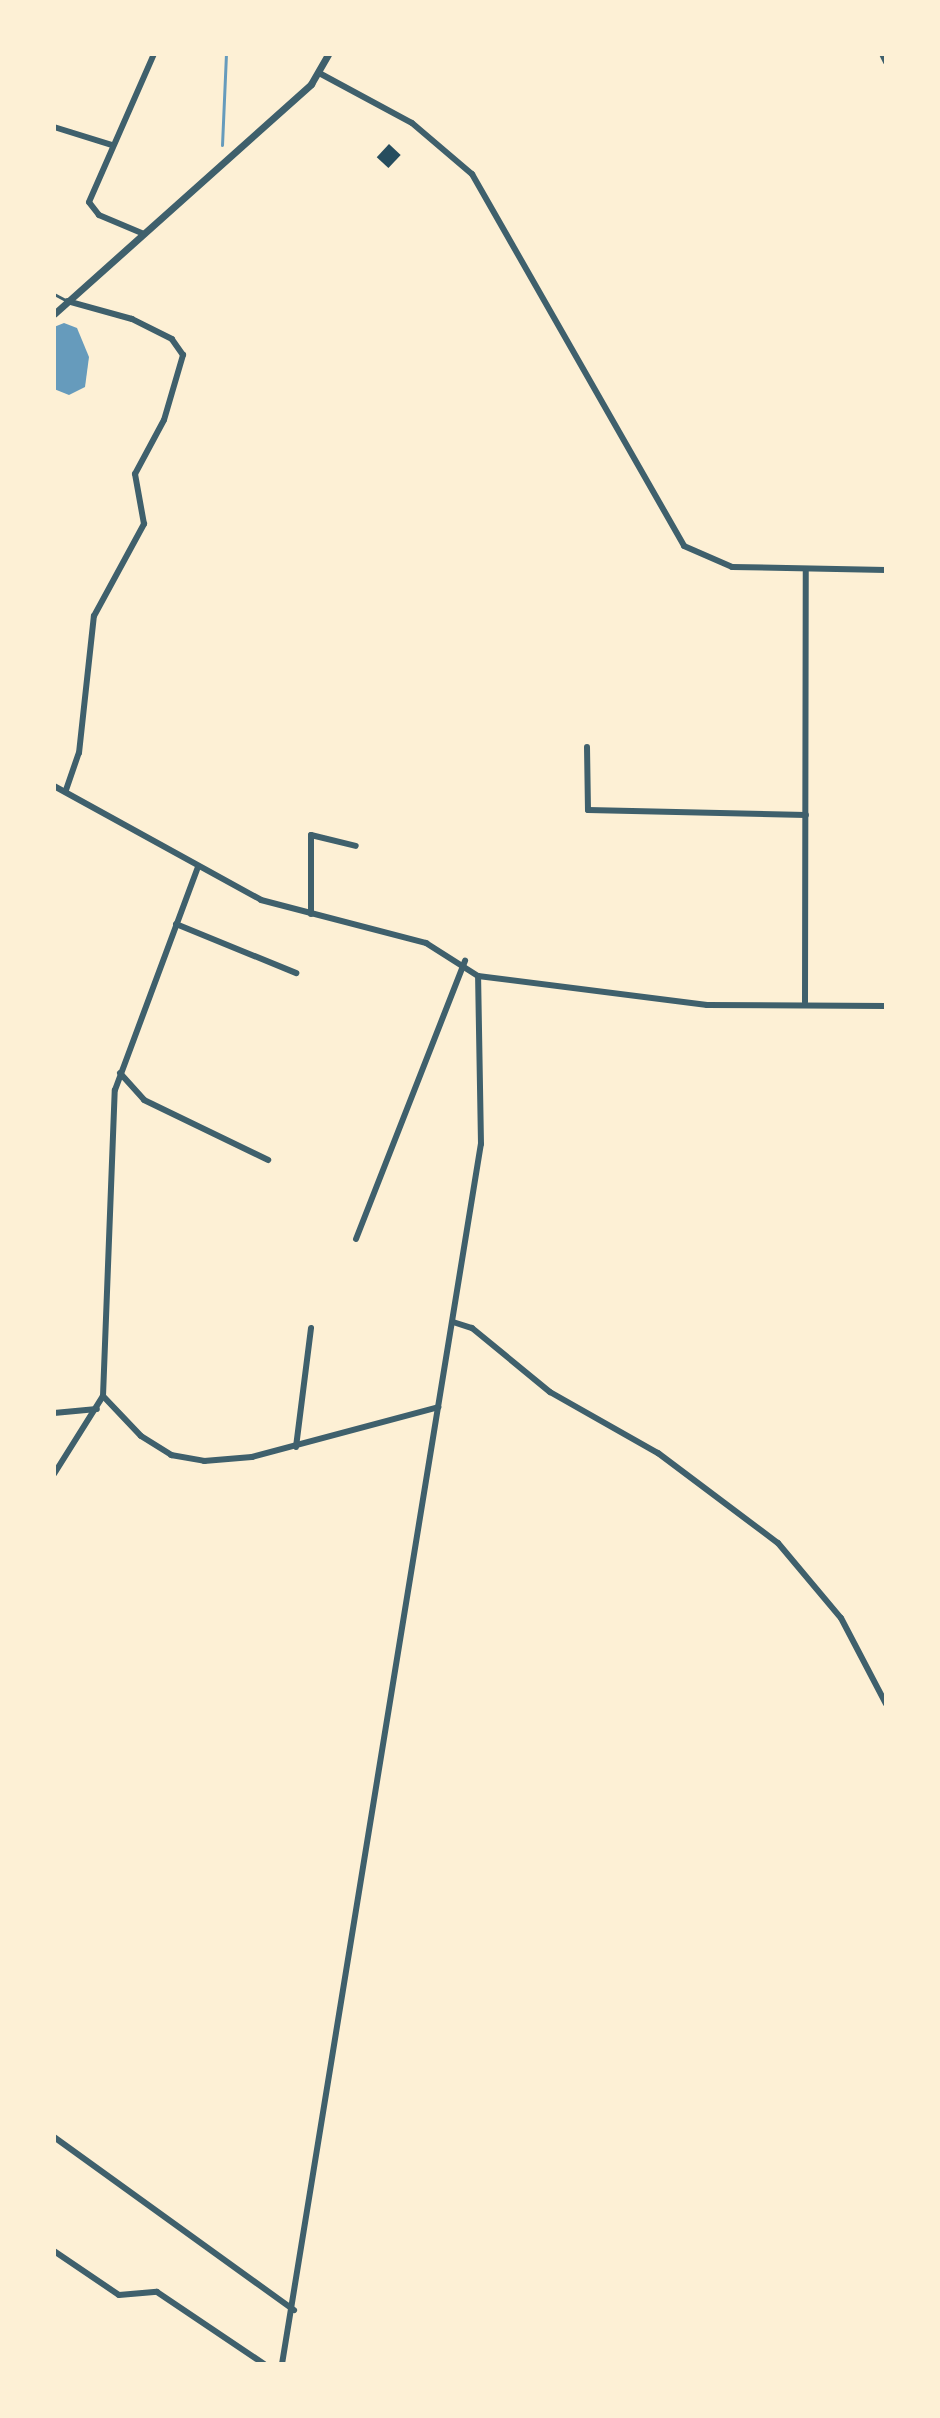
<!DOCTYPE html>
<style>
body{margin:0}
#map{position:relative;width:940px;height:2418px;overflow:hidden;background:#fdf0d5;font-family:"Public Sans",sans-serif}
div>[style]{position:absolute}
.water>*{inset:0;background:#669bbc}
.stream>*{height:3px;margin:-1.5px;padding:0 1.5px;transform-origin:1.5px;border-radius:1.5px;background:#669bbc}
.building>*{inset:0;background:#264d5e;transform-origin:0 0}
.service>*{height:3px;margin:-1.5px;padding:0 1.5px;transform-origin:1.5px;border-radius:1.5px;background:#3f606c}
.minor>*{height:6px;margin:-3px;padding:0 3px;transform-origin:3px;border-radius:3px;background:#3f606c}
.tertiary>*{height:7px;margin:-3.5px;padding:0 3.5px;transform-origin:3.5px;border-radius:3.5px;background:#3f606c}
span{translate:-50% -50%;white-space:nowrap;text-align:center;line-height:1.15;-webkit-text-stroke:8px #fdf0d5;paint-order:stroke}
.frame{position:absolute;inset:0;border:56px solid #fdf0d5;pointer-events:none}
</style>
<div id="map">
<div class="water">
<i style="clip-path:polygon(64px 323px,77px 328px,89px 357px,85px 387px,69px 395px,54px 389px,54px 327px)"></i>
</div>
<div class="stream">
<i style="left:222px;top:145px;width:91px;rotate:-87.5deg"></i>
</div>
<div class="building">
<i style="left:389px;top:144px;width:16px;height:18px;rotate:43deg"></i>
</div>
<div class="service">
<i style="left:54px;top:294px;width:15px;rotate:28deg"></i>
</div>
<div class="minor">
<i style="left:882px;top:54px;width:9px;rotate:63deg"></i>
<i style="left:321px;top:74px;width:103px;rotate:28.3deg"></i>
<i style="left:412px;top:123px;width:79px;rotate:40.4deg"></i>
<i style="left:472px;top:174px;width:428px;rotate:60.3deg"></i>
<i style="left:684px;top:546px;width:52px;rotate:23.6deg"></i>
<i style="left:732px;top:567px;width:154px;rotate:1.1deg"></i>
<i style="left:54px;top:127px;width:61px;rotate:17.2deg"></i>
<i style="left:144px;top:234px;width:49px;rotate:-157.1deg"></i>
<i style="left:99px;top:215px;width:16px;rotate:-128deg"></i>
<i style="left:89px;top:202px;width:162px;rotate:-66.3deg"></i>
<i style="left:587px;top:747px;width:63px;rotate:89.1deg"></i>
<i style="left:588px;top:810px;width:218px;rotate:1.3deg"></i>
<i style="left:54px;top:786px;width:236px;rotate:28.8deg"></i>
<i style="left:261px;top:900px;width:171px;rotate:14.6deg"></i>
<i style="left:426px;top:943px;width:62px;rotate:32.4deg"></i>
<i style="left:66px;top:790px;width:39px;rotate:-71deg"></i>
<i style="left:79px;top:753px;width:138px;rotate:-83.8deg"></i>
<i style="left:94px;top:616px;width:105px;rotate:-61.5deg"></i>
<i style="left:144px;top:524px;width:51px;rotate:-100.2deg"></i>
<i style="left:135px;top:474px;width:61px;rotate:-61.8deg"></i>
<i style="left:164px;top:420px;width:68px;rotate:-73.7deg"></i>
<i style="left:183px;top:355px;width:19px;rotate:-125deg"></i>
<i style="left:172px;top:339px;width:45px;rotate:-153.4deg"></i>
<i style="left:132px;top:319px;width:67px;rotate:-164.5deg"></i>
<i style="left:311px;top:914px;width:79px;rotate:-90deg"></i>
<i style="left:311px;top:835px;width:46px;rotate:13.7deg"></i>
<i style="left:176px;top:924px;width:130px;rotate:22.2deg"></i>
<i style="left:478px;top:976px;width:231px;rotate:7.2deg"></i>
<i style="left:707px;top:1005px;width:179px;rotate:0.3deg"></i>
<i style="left:805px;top:1002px;width:433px;rotate:-89.9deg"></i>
<i style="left:120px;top:1073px;width:36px;rotate:48deg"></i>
<i style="left:144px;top:1100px;width:138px;rotate:25.8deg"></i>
<i style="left:356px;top:1239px;width:299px;rotate:-68.6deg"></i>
<i style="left:453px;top:1322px;width:20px;rotate:18deg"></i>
<i style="left:472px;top:1328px;width:101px;rotate:39.4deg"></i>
<i style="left:550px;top:1392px;width:124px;rotate:29.5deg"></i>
<i style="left:658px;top:1453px;width:150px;rotate:36.9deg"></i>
<i style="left:778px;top:1543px;width:98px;rotate:50deg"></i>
<i style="left:841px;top:1618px;width:97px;rotate:62.4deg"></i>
<i style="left:103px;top:1396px;width:55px;rotate:46.5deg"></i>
<i style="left:141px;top:1436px;width:36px;rotate:32deg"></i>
<i style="left:171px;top:1455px;width:34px;rotate:10deg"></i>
<i style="left:204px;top:1461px;width:48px;rotate:-4.8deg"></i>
<i style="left:252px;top:1457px;width:193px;rotate:-15deg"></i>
<i style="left:54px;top:1413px;width:43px;rotate:-5.3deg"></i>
<i style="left:296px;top:1447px;width:120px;rotate:-82.8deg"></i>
<i style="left:54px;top:1474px;width:92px;rotate:-57.9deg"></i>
<i style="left:103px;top:1396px;width:306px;rotate:-87.8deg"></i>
<i style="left:115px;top:1090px;width:238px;rotate:-69.6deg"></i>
<i style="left:54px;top:2137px;width:296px;rotate:35.8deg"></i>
<i style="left:54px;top:2251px;width:78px;rotate:34.1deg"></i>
<i style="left:119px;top:2295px;width:38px;rotate:-5deg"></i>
<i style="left:157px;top:2292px;width:129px;rotate:33.9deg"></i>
<i style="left:282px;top:2364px;width:1236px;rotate:-80.74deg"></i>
<i style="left:481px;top:1144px;width:168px;rotate:-91deg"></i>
</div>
<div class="tertiary">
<i style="left:54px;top:314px;width:345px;rotate:-41.8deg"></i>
<i style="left:311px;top:84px;width:34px;rotate:-60deg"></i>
</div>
<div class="frame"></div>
</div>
